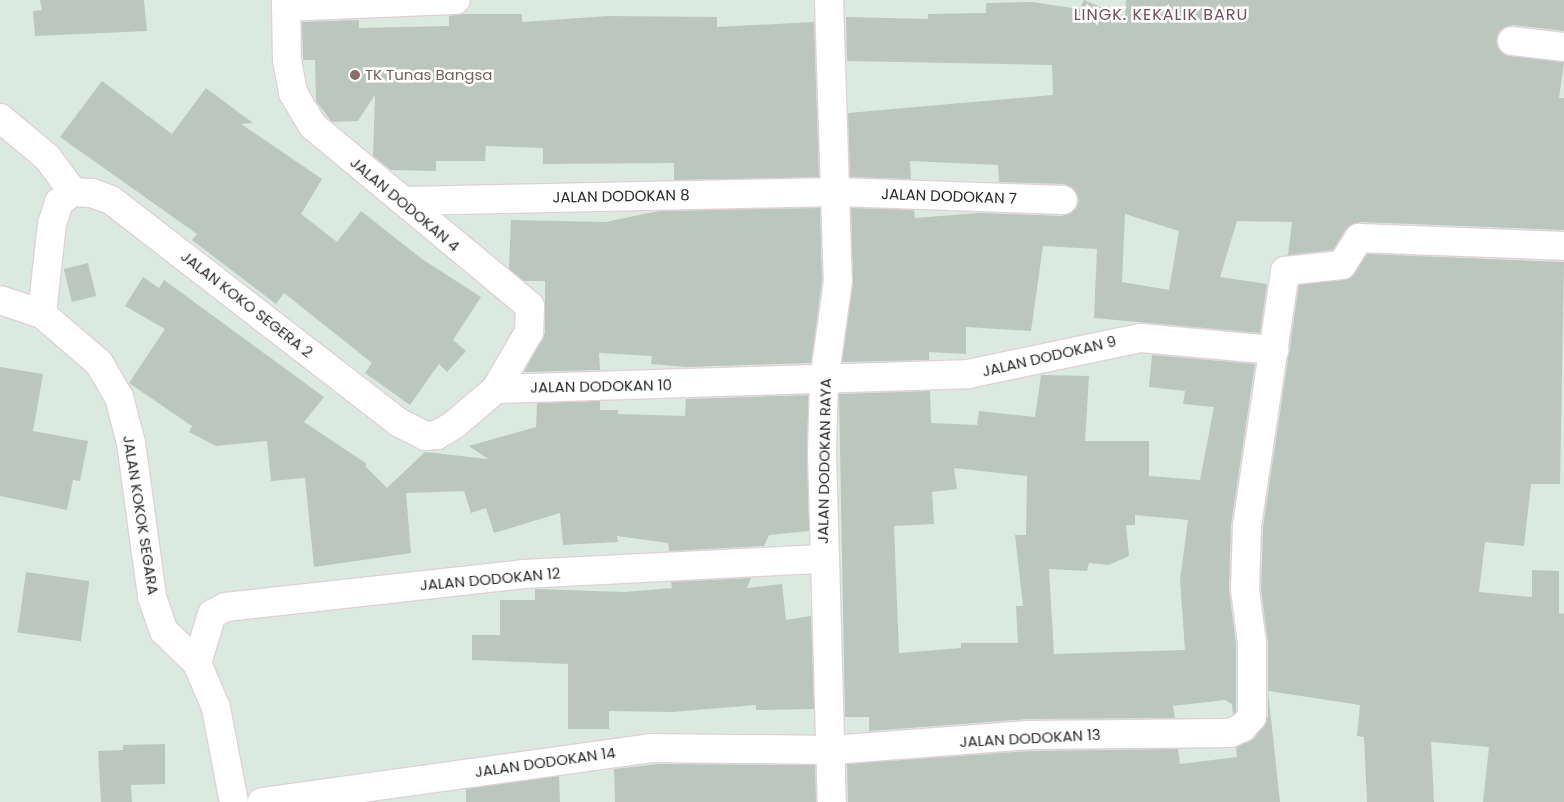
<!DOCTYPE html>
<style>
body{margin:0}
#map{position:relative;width:1564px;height:802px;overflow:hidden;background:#dbeae0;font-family:Poppins,sans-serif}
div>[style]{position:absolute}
.building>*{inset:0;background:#bbc6be;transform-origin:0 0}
.roads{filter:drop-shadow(1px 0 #e1d0d8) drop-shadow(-1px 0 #e1d0d8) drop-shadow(0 1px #e1d0d8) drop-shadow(0 -1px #e1d0d8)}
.minor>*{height:28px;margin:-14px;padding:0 14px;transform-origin:14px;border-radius:14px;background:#fff}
.tertiary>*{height:28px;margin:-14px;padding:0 14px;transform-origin:14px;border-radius:14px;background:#fff}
.dots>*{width:14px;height:14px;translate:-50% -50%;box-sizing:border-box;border:2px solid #fff;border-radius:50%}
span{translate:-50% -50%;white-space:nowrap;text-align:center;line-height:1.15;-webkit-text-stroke:5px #fff;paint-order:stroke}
.education-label{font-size:15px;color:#785e54}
.left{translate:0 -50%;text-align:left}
.street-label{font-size:15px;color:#292929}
.neighbourhood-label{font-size:16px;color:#774b5e;letter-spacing:1px}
</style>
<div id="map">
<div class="building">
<i style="clip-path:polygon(40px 0,144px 0,147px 31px,35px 36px,33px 11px,42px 10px)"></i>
<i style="clip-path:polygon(evenodd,1084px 0,1125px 17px,1126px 0,1564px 0,1564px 31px,1513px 25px,1500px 31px,1496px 40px,1502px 53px,1510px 56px,1564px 62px,1559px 98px,1564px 98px,1564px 230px,1360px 222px,1346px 229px,1333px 250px,1288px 255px,1292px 222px,1237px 221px,1220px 277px,1267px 284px,1260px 333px,1094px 318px,1097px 249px,1043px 246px,1031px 331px,966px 327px,966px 354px,929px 352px,929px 360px,842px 362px,853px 283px,851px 208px,914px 210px,915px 218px,979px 213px,1062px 216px,1076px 209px,1079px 200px,1072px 187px,1064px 184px,999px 182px,998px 165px,910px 161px,911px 179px,850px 177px,848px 113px,1053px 95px,1052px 65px,847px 61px,846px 17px,928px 19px,928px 14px,986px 13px,986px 3px,1032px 2px,1079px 9px,1084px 0,1125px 214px,1179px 231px,1169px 290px,1122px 282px,1125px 214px)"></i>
<i style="clip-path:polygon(461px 14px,522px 14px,522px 22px,608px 16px,717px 17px,717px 27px,814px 22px,819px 177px,674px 180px,674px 163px,543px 164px,543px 148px,486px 146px,485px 161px,436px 161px,436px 171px,391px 170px,373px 156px,375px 95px,358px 121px,332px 122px,316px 101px,315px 60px,303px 60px,302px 22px,359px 20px,359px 28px,449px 26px,449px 16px)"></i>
<i style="clip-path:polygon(102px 81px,172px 134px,206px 88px,253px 123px,241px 124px,322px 179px,301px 214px,337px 242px,361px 211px,422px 259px,481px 297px,453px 340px,466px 351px,447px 372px,439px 364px,410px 405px,365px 373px,372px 363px,284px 293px,276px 304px,192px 240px,197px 234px,60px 137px)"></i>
<i style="clip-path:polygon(820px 208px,822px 280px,811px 363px,686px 367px,651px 364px,652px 356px,599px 353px,600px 370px,524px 372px,545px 333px,545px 281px,524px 281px,509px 269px,511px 220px,605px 222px,659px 211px)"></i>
<i style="clip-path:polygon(1367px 254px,1564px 262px,1560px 484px,1531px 484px,1524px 546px,1485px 542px,1479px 592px,1532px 597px,1532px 570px,1559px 571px,1559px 613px,1564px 614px,1564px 802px,1483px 802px,1489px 747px,1431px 742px,1434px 802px,1367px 802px,1364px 737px,1357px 736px,1360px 705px,1268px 691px,1280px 802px,848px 802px,847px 764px,1030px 751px,1178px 749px,1180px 764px,1237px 757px,1236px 747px,1254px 739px,1268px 717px,1268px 643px,1261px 589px,1263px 527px,1299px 285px,1350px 278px)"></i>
<i style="left:88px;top:263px;width:34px;height:25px;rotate:76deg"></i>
<i style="clip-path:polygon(143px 277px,159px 288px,164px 280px,324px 397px,304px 422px,367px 464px,365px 466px,387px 488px,425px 452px,488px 459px,469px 446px,536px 427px,537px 403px,600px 401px,600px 410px,618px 410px,618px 414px,685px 416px,686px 399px,808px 395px,809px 531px,769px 535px,764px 546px,669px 551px,668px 543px,617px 536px,618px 542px,563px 545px,560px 513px,494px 533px,486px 508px,471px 513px,464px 491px,406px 493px,411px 553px,314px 567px,305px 478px,271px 481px,267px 441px,216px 446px,189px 432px,192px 426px,129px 383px,165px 329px,125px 306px)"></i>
<i style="clip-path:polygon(evenodd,1152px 355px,1255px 364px,1231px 525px,1229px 590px,1236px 644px,1236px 711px,1233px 715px,1232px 704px,1225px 700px,1173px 706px,1175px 718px,1028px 719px,869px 731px,869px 717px,845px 717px,839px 394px,930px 391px,931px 423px,977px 425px,979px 411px,1035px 417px,1041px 375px,1089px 376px,1085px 441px,1149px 441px,1149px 476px,1200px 480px,1214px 407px,1183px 404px,1185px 391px,1149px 387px,1152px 355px,954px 468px,1027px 476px,1026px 535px,1015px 535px,1023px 606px,1016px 606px,1018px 643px,961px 643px,961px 648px,899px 653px,894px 526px,934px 524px,932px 492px,957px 489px,954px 468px,1152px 355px,1135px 515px,1188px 520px,1180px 580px,1185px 650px,1054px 654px,1049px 569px,1087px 571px,1089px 563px,1109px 565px,1129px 556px,1126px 525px,1135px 525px,1135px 515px)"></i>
<i style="clip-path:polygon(0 367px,43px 374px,33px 431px,88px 441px,80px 481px,73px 480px,67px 510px,0 496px)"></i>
<i style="left:26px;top:572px;width:64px;height:61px;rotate:8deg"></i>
<i style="clip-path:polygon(751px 578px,747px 588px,782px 584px,786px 620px,811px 616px,814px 709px,756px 710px,756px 705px,672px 712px,609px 711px,609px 729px,568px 729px,568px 664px,472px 660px,472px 635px,500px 635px,500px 600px,535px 600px,535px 589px,625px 592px,672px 588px,671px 582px)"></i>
<i style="clip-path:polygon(165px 744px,165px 784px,131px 785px,132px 802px,101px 802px,98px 751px,123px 750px,123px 745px)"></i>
<i style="clip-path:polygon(659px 764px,815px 765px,816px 802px,615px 802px,614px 769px)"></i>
<i style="clip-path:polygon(559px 776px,560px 802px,466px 802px,466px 789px)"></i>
</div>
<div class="roads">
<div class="minor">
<i style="left:286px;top:0;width:61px;rotate:89.1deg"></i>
<i style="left:287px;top:61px;width:33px;rotate:79deg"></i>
<i style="left:293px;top:93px;width:39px;rotate:59deg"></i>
<i style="left:313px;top:126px;width:282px;rotate:39.7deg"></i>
<i style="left:530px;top:306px;width:26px;rotate:92deg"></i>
<i style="left:529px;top:332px;width:66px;rotate:120.1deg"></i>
<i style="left:286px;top:7px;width:170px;rotate:-2.4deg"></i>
<i style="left:1512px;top:41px;width:52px;rotate:6.6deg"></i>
<i style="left:0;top:118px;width:61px;rotate:39.7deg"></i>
<i style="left:47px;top:157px;width:44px;rotate:53.4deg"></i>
<i style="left:406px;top:201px;width:430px;rotate:-1.2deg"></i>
<i style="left:836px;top:192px;width:227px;rotate:2deg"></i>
<i style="left:42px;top:314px;width:91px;rotate:-83.7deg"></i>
<i style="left:52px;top:224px;width:23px;rotate:-72deg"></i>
<i style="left:59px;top:202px;width:17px;rotate:-36deg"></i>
<i style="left:73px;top:192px;width:19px;rotate:3deg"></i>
<i style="left:92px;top:193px;width:20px;rotate:20deg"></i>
<i style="left:111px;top:200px;width:363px;rotate:37.7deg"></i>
<i style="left:398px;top:422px;width:30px;rotate:27deg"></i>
<i style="left:425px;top:436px;width:12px;rotate:-5deg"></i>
<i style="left:437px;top:435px;width:21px;rotate:-31deg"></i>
<i style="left:455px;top:424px;width:54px;rotate:-40.5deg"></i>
<i style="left:496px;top:389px;width:472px;rotate:-1.8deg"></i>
<i style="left:968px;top:374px;width:177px;rotate:-11.8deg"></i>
<i style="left:1141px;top:338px;width:134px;rotate:5.2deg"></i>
<i style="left:197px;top:663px;width:51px;rotate:-73deg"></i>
<i style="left:212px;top:614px;width:16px;rotate:-27deg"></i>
<i style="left:226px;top:607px;width:299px;rotate:-6.3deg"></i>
<i style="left:523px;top:574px;width:300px;rotate:-2.9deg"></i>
<i style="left:262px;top:802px;width:391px;rotate:-7.9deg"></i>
<i style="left:649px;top:748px;width:182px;rotate:0.6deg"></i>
<i style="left:831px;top:750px;width:199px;rotate:-4.3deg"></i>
<i style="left:1029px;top:735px;width:201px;rotate:-0.6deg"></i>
<i style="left:1230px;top:733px;width:13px;rotate:-23deg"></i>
<i style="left:1242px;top:728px;width:15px;rotate:-48deg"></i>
<i style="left:1252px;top:717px;width:74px;rotate:-90deg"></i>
<i style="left:1252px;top:643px;width:53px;rotate:-97.5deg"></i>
<i style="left:1245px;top:590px;width:64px;rotate:-88.2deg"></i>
<i style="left:1247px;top:526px;width:258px;rotate:-81.5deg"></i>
<i style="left:1285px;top:271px;width:57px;rotate:-6deg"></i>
<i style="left:1342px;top:265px;width:32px;rotate:-58deg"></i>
<i style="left:1359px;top:238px;width:205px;rotate:2.2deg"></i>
</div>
<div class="tertiary">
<i style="left:829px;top:0;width:281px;rotate:88.2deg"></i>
<i style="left:838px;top:281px;width:101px;rotate:98deg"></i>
<i style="left:824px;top:381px;width:71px;rotate:91.6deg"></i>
<i style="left:822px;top:452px;width:350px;rotate:88.4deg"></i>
<i style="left:0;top:300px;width:44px;rotate:18.4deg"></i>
<i style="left:42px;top:314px;width:75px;rotate:40.7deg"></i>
<i style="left:99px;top:363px;width:39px;rotate:60deg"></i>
<i style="left:119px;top:397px;width:48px;rotate:75.4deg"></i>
<i style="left:131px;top:443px;width:155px;rotate:82.2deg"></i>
<i style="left:152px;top:597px;width:36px;rotate:71deg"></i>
<i style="left:164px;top:631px;width:46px;rotate:44.1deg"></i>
<i style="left:197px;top:663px;width:49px;rotate:67.1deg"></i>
<i style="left:216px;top:708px;width:96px;rotate:79.2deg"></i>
</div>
</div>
<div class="dots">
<i style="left:355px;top:75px;background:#8d6e63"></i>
</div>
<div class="education-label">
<span class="left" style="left:365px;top:75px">TK Tunas Bangsa</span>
</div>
<div class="street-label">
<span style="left:621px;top:196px;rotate:-1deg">JALAN DODOKAN 8</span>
<span style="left:949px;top:196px;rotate:2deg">JALAN DODOKAN 7</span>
<span style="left:405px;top:204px;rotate:40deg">JALAN DODOKAN 4</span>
<span style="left:247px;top:304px;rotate:38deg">JALAN KOKO SEGERA 2</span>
<span style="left:1049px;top:356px;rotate:-13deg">JALAN DODOKAN 9</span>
<span style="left:601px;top:386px;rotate:-1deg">JALAN DODOKAN 10</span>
<span style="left:824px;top:461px;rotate:-89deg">JALAN DODOKAN RAYA</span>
<span style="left:141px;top:515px;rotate:81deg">JALAN KOKOK SEGARA</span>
<span style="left:490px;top:579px;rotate:-5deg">JALAN DODOKAN 12</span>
<span style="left:1030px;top:738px;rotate:-3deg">JALAN DODOKAN 13</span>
<span style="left:545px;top:762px;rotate:-8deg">JALAN DODOKAN 14</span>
</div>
<div class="neighbourhood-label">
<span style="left:1161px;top:15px">LINGK. KEKALIK BARU</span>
</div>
</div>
